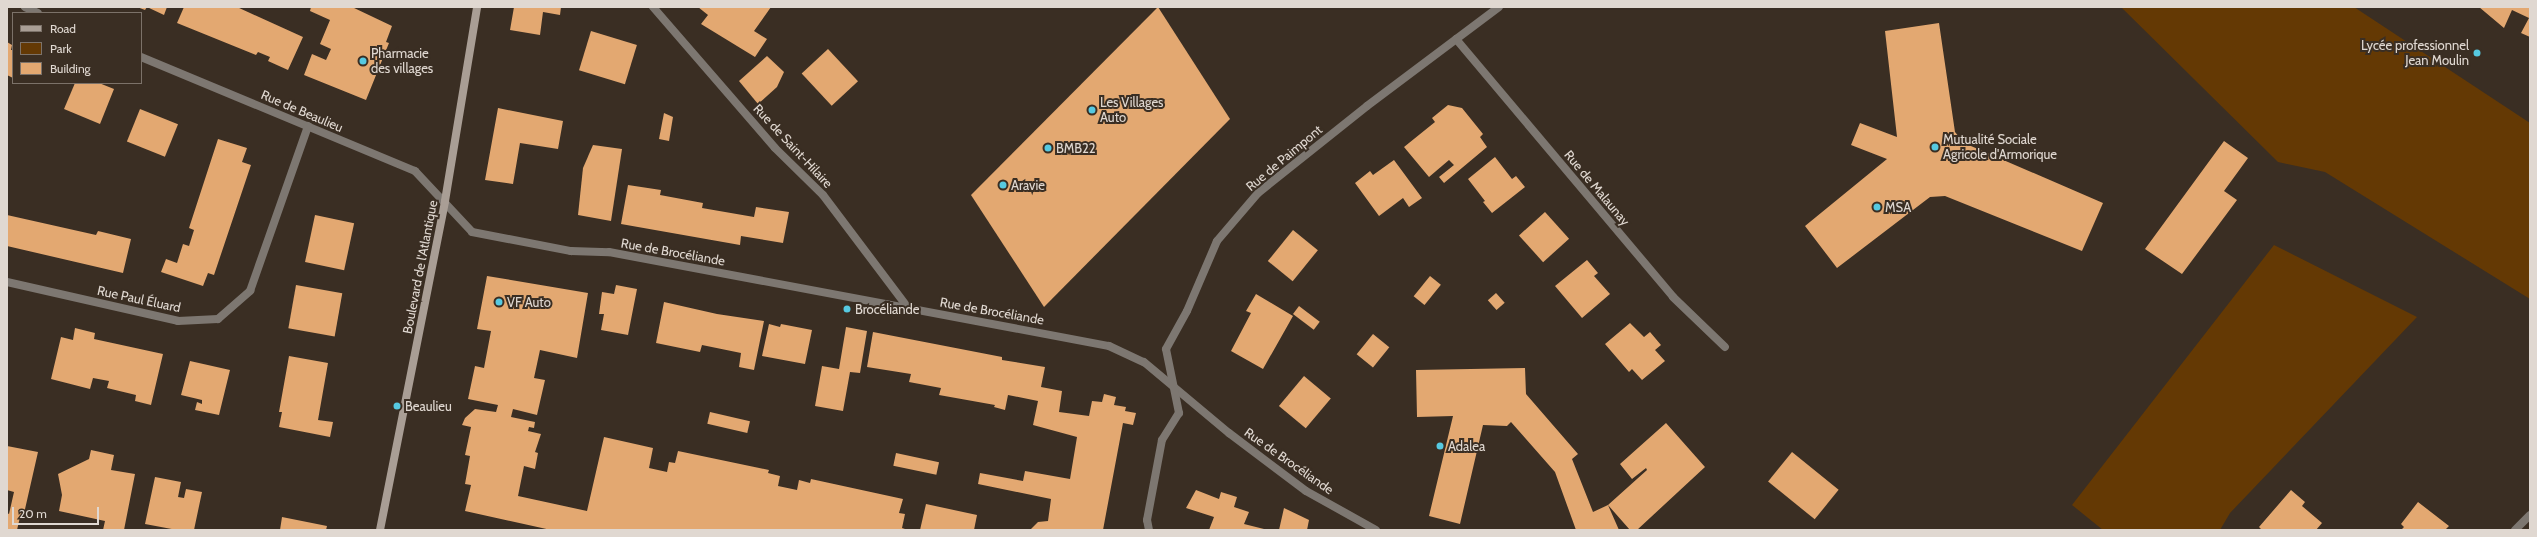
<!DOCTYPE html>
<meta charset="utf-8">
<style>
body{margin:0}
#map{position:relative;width:2537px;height:537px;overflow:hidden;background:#3a2e23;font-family:Cabin,sans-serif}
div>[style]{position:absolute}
.green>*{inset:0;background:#643904}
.building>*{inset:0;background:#e3a871;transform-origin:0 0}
.street>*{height:8px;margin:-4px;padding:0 4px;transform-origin:4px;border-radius:4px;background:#7d7771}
.secondary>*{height:8px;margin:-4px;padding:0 4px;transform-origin:4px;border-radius:4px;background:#a99e95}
.dots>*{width:11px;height:11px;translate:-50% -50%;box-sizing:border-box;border:2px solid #3a2e23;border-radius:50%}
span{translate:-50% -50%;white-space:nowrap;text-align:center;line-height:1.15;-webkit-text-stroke:4px #3a2e23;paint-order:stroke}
.poi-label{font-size:13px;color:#e0d8d1}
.right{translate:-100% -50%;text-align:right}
.left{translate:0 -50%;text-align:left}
.street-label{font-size:13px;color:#e0d8d1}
.frame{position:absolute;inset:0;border:8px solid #e0d8d1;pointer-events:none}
.legend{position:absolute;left:12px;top:12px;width:130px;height:72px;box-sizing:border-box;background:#3a2e23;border:1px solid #7c7269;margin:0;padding:5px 7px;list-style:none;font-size:12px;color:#e0d8d1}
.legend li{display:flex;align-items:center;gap:8px;height:20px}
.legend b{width:20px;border:1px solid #7c7269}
.scale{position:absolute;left:12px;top:507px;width:87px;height:18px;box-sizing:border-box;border:2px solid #e0d8d1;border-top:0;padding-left:5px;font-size:12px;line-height:14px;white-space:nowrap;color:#e0d8d1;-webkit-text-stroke:3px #3a2e23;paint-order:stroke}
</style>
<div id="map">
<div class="green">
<i style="clip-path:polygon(2121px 7px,2354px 7px,2530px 123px,2530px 299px,2325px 172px,2278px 162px)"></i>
<i style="clip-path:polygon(2274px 245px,2417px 317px,2230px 513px,2220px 530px,2103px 530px,2072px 505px)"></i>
</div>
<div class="building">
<i style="clip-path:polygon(137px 7px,167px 7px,164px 15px,147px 7px,145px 10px)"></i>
<i style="clip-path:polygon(184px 7px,237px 7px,303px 37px,288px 70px,268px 61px,270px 57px,258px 52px,256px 55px,177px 23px)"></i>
<i style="clip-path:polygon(311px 7px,352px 7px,392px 26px,386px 42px,389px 43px,366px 100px,304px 75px,312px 54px,326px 60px,331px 49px,320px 44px,330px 20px,310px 11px)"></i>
<i style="clip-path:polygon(514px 7px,561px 7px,560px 15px,543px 12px,540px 35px,510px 30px)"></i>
<i style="clip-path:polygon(698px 7px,771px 7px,754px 31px,767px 39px,755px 57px,701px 24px,708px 15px)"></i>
<i style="clip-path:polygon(1158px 7px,1230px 119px,1044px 307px,971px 195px)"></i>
<i style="clip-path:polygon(2479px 7px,2530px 7px,2530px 37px,2521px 33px,2529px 18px,2512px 10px,2504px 28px)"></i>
<i style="clip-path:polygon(1939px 23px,1955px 132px,1964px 143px,2103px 203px,2082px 251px,1945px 196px,1930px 197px,1837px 268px,1805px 226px,1887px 159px,1851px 145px,1860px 123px,1897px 137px,1885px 31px)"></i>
<i style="left:591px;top:31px;width:48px;height:41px;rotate:17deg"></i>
<i style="clip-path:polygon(7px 42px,12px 45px,11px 50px,13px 50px,13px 78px,7px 75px)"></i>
<i style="left:828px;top:49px;width:44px;height:36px;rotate:47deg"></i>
<i style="clip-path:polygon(767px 56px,784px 72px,777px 87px,758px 104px,739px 81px)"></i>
<i style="clip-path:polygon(75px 83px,99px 83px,114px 89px,100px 124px,64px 109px)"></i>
<i style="clip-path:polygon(1448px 105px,1462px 108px,1483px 134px,1480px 137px,1487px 147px,1444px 183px,1439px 177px,1454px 165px,1449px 160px,1429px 177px,1404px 147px,1435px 122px,1432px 118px)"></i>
<i style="clip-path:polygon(498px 108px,563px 121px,558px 149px,520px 143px,513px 184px,485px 180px)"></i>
<i style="left:140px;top:109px;width:41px;height:35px;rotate:22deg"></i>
<i style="clip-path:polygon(664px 113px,673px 117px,669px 141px,659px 139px)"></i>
<i style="clip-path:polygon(218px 139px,247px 148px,242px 162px,251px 165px,214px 275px,208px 273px,203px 286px,161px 272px,166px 259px,177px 263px,183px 244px,189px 246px,194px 230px,189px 228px)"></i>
<i style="clip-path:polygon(2224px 141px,2248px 158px,2224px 191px,2237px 200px,2182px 274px,2145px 249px)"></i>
<i style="clip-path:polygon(593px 145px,622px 149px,611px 221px,578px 215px,583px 168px)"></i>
<i style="clip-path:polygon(1495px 157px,1512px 179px,1516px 176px,1525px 187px,1492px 213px,1483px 202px,1485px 201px,1468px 179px)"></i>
<i style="clip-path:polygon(1394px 160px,1422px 198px,1409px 207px,1403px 198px,1379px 216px,1355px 183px,1370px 171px,1373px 175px)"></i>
<i style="clip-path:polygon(628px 185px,661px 190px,660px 195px,703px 203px,702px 208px,754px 217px,756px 207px,789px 212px,783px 243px,741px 236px,740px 245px,621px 224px)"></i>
<i style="left:1545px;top:212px;width:36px;height:35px;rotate:48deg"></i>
<i style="clip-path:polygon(7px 215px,96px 235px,98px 231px,131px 239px,123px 273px,7px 246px)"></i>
<i style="left:315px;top:215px;width:40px;height:48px;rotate:12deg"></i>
<i style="left:1293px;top:230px;width:32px;height:40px;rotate:39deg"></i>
<i style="clip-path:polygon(1587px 260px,1598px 273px,1594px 276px,1610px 294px,1582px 318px,1555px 286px)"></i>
<i style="clip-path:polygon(487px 276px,588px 293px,577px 358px,540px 350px,534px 378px,545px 380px,537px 415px,513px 409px,511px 417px,535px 422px,534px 428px,529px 427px,528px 431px,541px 434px,535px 452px,538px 453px,535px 469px,524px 466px,518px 496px,587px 511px,604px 437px,653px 448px,649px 468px,667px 472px,669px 462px,675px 463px,678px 451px,769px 470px,768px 473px,780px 476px,778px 486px,797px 490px,799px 480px,810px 483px,811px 479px,903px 499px,899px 513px,905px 514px,902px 528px,908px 530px,551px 530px,465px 511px,471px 485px,465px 484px,470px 456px,465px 455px,471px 427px,462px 425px,465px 418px,475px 409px,496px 412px,498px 405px,468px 399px,475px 366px,484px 368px,491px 331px,477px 329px)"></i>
<i style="left:1430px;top:276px;width:14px;height:26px;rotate:39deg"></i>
<i style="left:296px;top:285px;width:47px;height:44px;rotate:10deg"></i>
<i style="clip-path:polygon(616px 285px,637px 289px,628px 335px,601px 330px,604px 314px,599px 314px,602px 292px,614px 294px)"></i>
<i style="left:1496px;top:293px;width:13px;height:11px;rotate:48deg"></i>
<i style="clip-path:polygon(1256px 294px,1293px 316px,1263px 369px,1231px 351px,1251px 313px,1246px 311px)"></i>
<i style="clip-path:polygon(664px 302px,717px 314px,764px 321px,754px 370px,739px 367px,741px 353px,702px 345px,700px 352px,656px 343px)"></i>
<i style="left:1299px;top:306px;width:26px;height:10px;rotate:37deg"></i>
<i style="clip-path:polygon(1630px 323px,1644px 337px,1650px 332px,1661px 345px,1655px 350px,1665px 361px,1642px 380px,1632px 369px,1629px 372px,1605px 344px)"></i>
<i style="clip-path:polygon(769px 324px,780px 327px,781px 324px,812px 330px,805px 364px,762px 356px)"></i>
<i style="clip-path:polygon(846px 327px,867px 331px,860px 373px,850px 372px,843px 411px,815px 406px,822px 366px,839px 369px)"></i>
<i style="clip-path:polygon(75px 328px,95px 333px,94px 339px,163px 354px,151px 405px,135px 401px,136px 395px,107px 388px,109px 381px,93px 378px,90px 389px,51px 379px,61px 337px,73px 340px)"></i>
<i style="clip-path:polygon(873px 332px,1002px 357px,1002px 360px,1045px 367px,1041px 387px,1062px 391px,1059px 412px,1089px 416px,1092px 401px,1102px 402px,1104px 394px,1116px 397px,1114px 405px,1126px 407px,1125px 411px,1136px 413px,1133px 425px,1123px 423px,1103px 530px,1030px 530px,1038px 522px,1048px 521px,1051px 499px,978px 484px,980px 473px,1023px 481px,1025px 471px,1070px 479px,1077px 437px,1033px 425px,1038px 401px,1008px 395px,1005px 410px,994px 407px,995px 405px,939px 395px,941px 388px,909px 382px,911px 374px,867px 367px)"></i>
<i style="left:1373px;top:334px;width:21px;height:26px;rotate:39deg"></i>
<i style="clip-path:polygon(289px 356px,328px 363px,318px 420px,333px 422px,330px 437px,279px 427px,282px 412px,279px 412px)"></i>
<i style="clip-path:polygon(190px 361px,230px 370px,219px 415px,195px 410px,197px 402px,202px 404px,202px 400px,181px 395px)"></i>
<i style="clip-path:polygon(1525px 368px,1526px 394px,1578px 454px,1572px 459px,1593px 512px,1608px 505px,1647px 470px,1646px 468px,1632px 479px,1620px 464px,1666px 423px,1705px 467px,1637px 530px,1630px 530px,1608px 505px,1619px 530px,1576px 530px,1555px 472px,1511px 422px,1507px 426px,1483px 425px,1460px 524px,1429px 516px,1453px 416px,1417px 417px,1416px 370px)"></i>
<i style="left:1304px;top:376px;width:35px;height:39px;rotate:40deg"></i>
<i style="left:710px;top:412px;width:41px;height:12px;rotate:13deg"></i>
<i style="clip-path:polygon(7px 446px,38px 452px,23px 518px,20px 517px,17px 530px,7px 530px,7px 513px,9px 514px,14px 492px,7px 490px)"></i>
<i style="clip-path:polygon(91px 450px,114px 455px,111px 470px,135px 474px,124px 530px,103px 530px,105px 521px,59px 511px,62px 495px,58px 474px,89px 459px)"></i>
<i style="left:1792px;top:452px;width:60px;height:38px;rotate:39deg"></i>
<i style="left:896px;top:453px;width:44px;height:13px;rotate:12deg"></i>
<i style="clip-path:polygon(155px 477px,181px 482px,178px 497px,184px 498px,186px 489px,202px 492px,194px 530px,177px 530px,145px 524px)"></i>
<i style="clip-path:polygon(1196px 490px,1219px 499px,1221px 492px,1237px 497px,1234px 507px,1249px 512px,1244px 524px,1268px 530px,1209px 530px,1214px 517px,1186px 508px)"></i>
<i style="clip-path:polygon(2291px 490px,2305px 502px,2302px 506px,2322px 523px,2316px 530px,2262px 530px,2259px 527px)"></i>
<i style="clip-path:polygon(2418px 502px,2449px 526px,2445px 530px,2401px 530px,2404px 527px,2401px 524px)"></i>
<i style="clip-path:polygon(926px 504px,977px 515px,974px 530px,920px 530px)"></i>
<i style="clip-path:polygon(1284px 508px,1309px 520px,1307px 530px,1279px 530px)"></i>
<i style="clip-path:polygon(282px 517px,327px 526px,326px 530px,280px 530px)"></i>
</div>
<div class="street">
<i style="left:25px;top:7px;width:14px;rotate:25deg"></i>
<i style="left:653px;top:7px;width:186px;rotate:49.1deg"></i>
<i style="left:775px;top:148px;width:67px;rotate:44.4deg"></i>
<i style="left:823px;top:195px;width:141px;rotate:53deg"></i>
<i style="left:1456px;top:39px;width:337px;rotate:49.9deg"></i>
<i style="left:1673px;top:297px;width:72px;rotate:43.9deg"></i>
<i style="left:141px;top:57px;width:297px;rotate:22.6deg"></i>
<i style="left:415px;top:171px;width:83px;rotate:46.9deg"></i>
<i style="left:472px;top:232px;width:101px;rotate:10.9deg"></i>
<i style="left:571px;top:251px;width:38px;rotate:2deg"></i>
<i style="left:609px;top:252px;width:509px;rotate:10.65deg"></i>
<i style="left:1109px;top:346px;width:38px;rotate:25deg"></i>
<i style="left:1144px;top:362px;width:111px;rotate:39.9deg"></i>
<i style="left:1229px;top:433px;width:96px;rotate:37deg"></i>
<i style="left:1306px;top:491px;width:80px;rotate:29.1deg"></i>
<i style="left:7px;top:282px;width:175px;rotate:12.8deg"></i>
<i style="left:178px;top:321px;width:40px;rotate:-2.9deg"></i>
<i style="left:218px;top:319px;width:43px;rotate:-41.2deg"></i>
<i style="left:250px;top:291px;width:175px;rotate:-70.6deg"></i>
<i style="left:1149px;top:530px;width:10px;rotate:-101deg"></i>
<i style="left:1147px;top:520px;width:81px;rotate:-79.4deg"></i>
<i style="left:1162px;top:440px;width:32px;rotate:-58deg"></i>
<i style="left:1179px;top:413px;width:65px;rotate:-101.5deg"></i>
<i style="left:1166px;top:349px;width:43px;rotate:-61.1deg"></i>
<i style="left:1187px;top:311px;width:76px;rotate:-66.8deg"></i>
<i style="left:1217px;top:241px;width:63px;rotate:-49.5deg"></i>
<i style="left:1258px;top:193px;width:139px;rotate:-38.6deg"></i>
<i style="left:1367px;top:106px;width:165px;rotate:-36.9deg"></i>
<i style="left:2515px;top:530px;width:21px;rotate:-45deg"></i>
</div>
<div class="secondary">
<i style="left:380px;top:530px;width:335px;rotate:-78.8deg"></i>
<i style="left:445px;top:201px;width:197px;rotate:-80.6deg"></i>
</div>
<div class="dots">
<i style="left:2477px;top:53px;background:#56c9e1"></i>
<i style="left:363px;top:61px;background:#56c9e1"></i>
<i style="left:1092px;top:110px;background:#56c9e1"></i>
<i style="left:1935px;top:147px;background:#56c9e1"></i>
<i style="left:1048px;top:148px;background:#56c9e1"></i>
<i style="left:1003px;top:185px;background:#56c9e1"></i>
<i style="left:1877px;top:207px;background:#56c9e1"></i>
<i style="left:499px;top:302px;background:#56c9e1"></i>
<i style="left:847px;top:309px;background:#56c9e1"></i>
<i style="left:397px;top:406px;background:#56c9e1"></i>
<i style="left:1440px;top:446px;background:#56c9e1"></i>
</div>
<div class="poi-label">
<span class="right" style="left:2469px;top:53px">Lycée professionnel<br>Jean Moulin</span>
<span class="left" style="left:371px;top:61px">Pharmacie<br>des villages</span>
<span class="left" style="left:1100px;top:110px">Les Villages<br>Auto</span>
<span class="left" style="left:1943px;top:147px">Mutualité Sociale<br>Agricole d'Armorique</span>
<span class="left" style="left:1056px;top:148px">BMB22</span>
<span class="left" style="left:1011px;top:185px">Aravie</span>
<span class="left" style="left:1885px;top:207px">MSA</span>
<span class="left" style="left:507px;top:302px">VF Auto</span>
<span class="left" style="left:855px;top:309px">Brocéliande</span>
<span class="left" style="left:405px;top:406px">Beaulieu</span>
<span class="left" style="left:1448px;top:446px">Adalea</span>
</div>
<div class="street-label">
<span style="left:302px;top:111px;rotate:23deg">Rue de Beaulieu</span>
<span style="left:793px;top:146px;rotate:47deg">Rue de Saint-Hilaire</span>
<span style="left:1284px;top:158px;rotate:-40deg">Rue de Paimpont</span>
<span style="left:1597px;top:188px;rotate:50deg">Rue de Malaunay</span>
<span style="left:673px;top:252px;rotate:10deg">Rue de Brocéliande</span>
<span style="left:420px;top:267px;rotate:-79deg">Boulevard de l'Atlantique</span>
<span style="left:139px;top:299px;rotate:12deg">Rue Paul Éluard</span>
<span style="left:992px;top:311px;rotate:10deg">Rue de Brocéliande</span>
<span style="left:1289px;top:461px;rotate:35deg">Rue de Brocéliande</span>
</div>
<div class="frame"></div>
<ul class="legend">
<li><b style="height:5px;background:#a99e95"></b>Road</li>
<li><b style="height:11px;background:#643904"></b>Park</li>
<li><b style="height:11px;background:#e3a871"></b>Building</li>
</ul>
<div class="scale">20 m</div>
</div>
